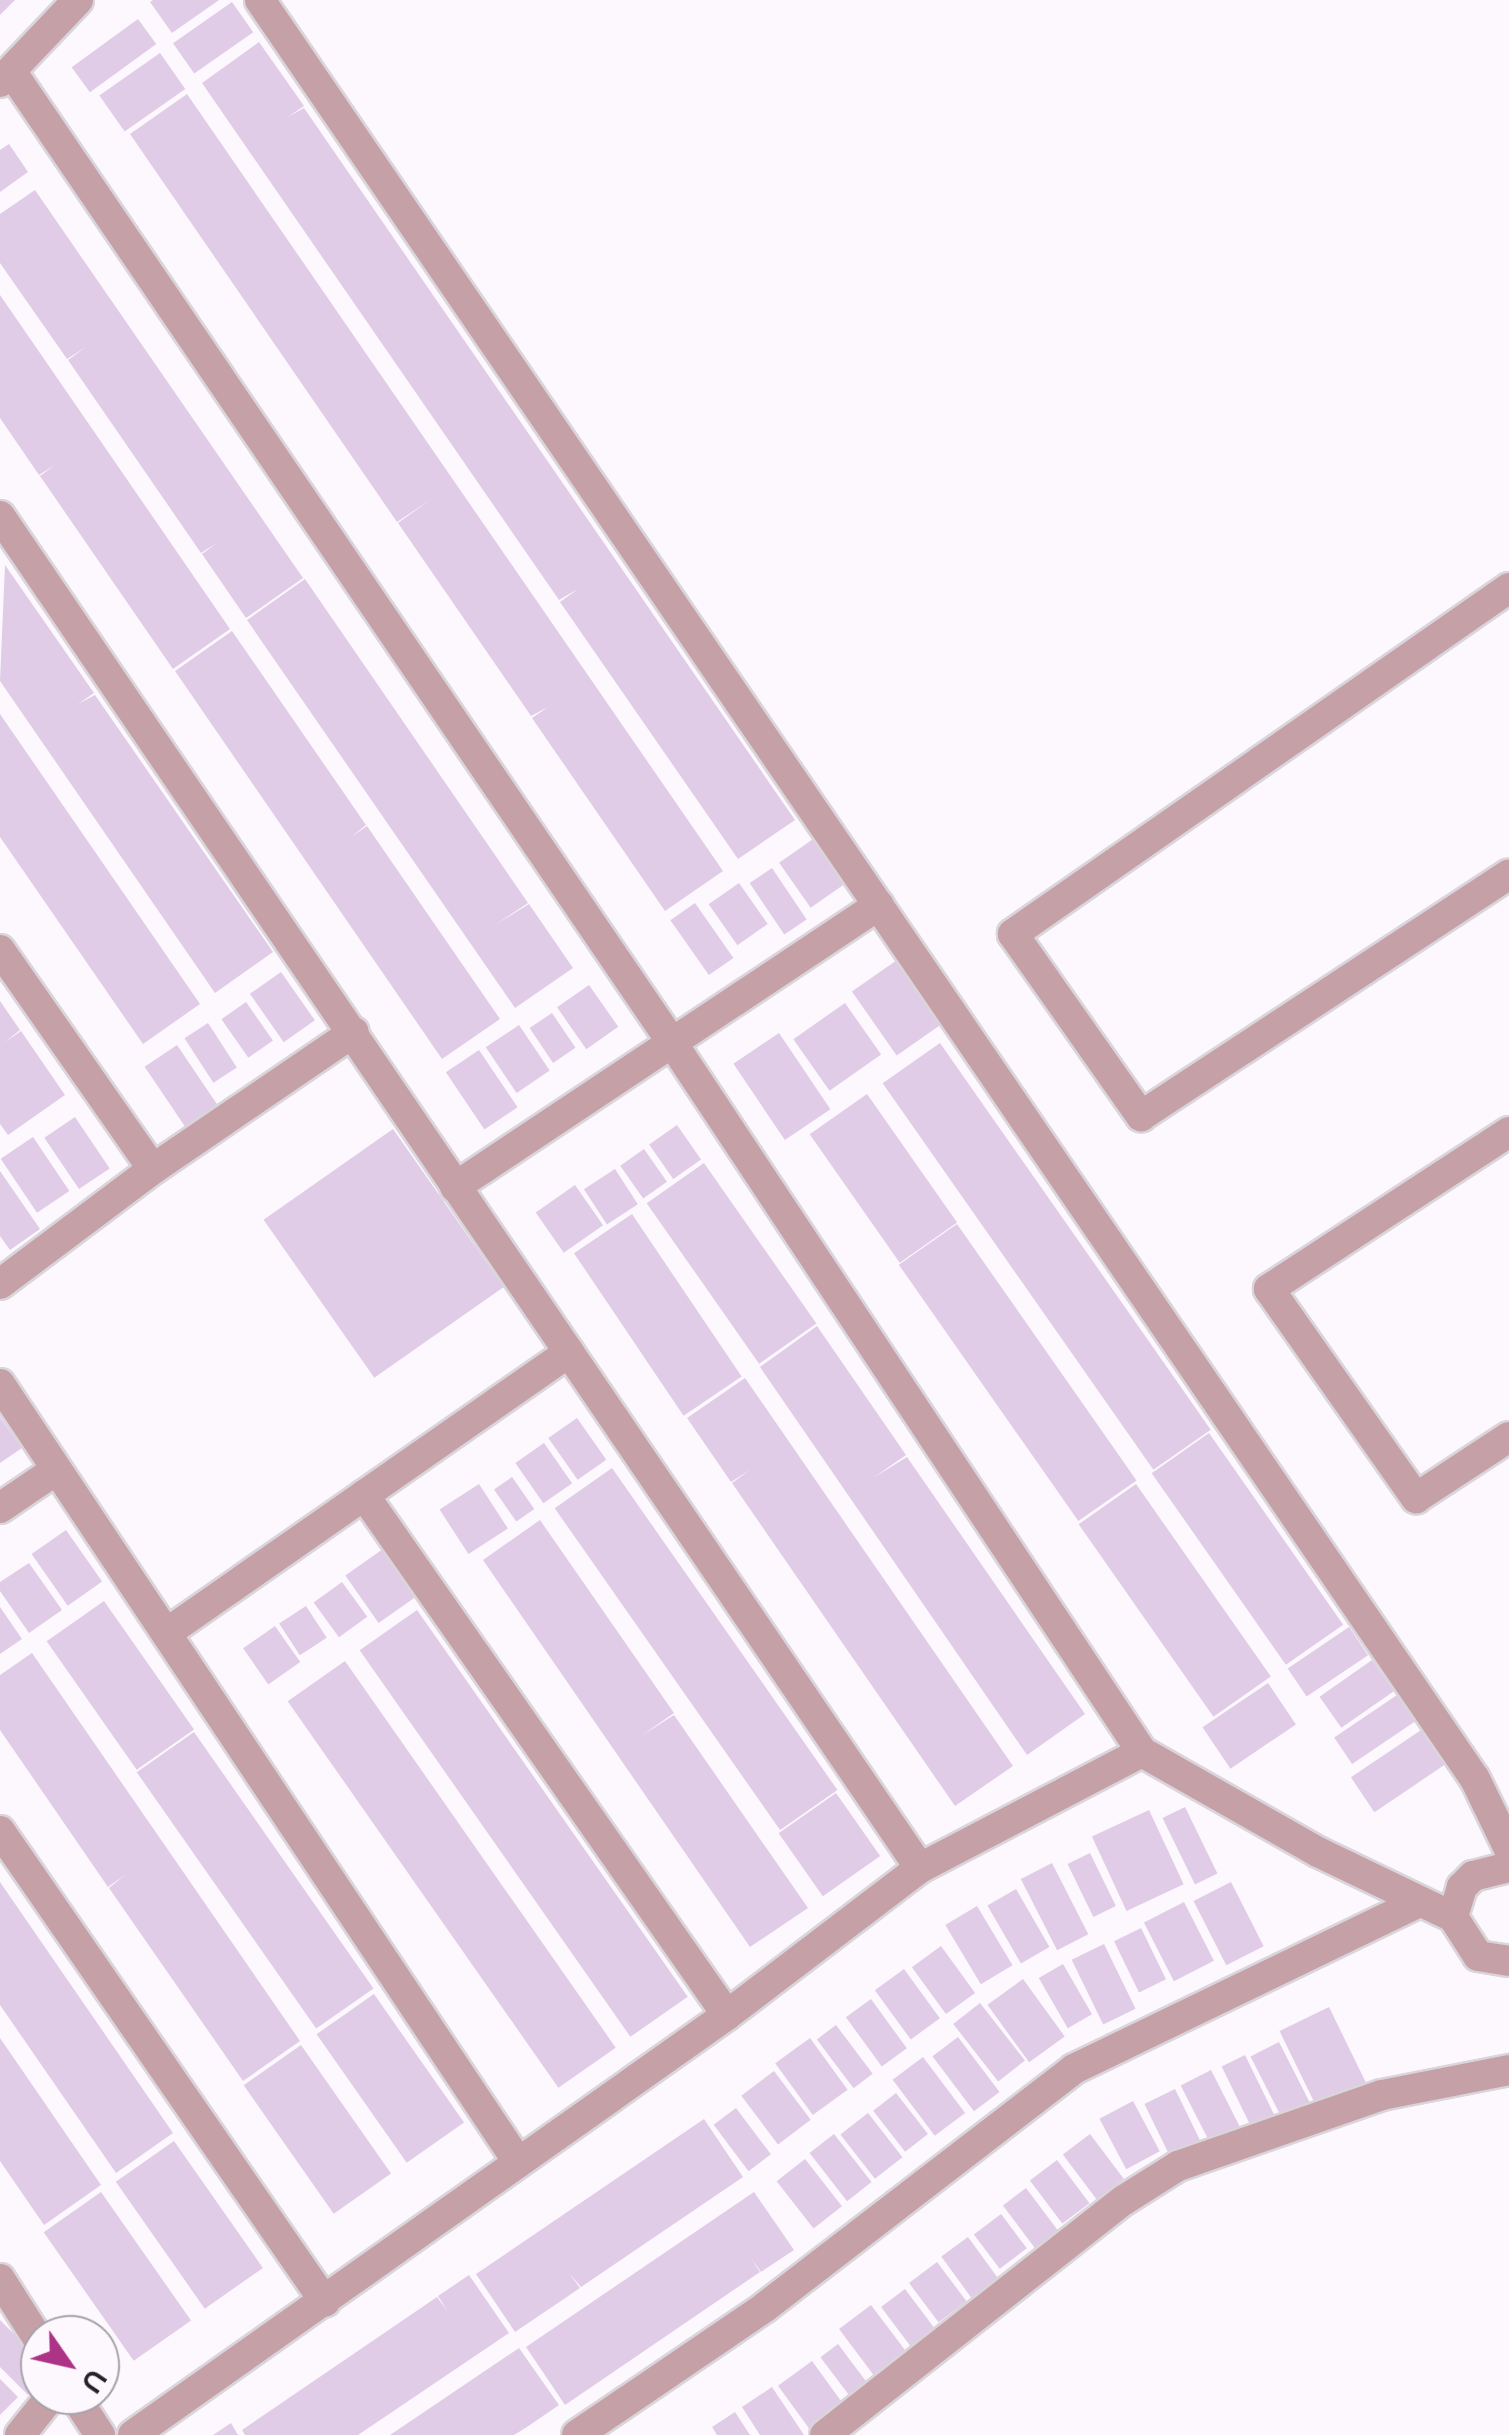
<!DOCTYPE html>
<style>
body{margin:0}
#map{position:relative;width:1509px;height:2435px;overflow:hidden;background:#fcf8fd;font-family:Raleway,sans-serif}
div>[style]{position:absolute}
.building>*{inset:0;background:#e0cce7;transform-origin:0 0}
.roads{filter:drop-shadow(2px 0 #dad5db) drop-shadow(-2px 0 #dad5db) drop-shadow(0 2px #dad5db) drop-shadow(0 -2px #dad5db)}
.street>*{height:30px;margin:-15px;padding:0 15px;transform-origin:15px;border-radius:15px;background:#c5a0a7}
span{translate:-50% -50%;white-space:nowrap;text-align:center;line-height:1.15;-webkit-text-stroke:8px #fcf8fd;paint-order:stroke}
.north{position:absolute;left:20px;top:2315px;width:100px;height:100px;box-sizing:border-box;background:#fcf8fd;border:2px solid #a7a2a9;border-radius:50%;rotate:124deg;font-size:28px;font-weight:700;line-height:40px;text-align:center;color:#27202a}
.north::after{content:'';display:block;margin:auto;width:35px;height:45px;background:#ad3387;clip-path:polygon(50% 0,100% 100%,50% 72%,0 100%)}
</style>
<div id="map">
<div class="building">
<i style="clip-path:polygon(0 0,15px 0,0 15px)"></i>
<i style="clip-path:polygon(219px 0,172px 33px,150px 2px,153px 0)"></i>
<i style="left:232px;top:2px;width:37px;height:72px;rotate:55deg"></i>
<i style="left:138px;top:19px;width:31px;height:82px;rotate:54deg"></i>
<i style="clip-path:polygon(259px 42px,304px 106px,288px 117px,304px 108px,795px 820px,738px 859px,560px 602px,578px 589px,559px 600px,202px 83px)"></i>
<i style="left:160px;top:53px;width:44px;height:74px;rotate:55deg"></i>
<i style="clip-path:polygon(187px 94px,723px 871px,665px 911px,532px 718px,548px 707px,531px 716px,398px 523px,430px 500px,397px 522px,130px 134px)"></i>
<i style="clip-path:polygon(9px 144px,28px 172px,0 192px,0 150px)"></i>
<i style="clip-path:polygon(35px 190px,303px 578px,246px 618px,202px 554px,217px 543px,201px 553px,68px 360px,86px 347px,67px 359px,0 263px,0 214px)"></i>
<i style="clip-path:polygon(0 295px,230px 629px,173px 669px,40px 476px,55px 465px,39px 475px,0 418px)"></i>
<i style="clip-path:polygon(5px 565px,94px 693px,78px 704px,95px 695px,273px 952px,215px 993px,0 681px)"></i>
<i style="clip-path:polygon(305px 579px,528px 903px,495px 925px,529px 904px,573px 968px,515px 1008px,247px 620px)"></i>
<i style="clip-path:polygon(232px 631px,366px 825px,351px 837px,367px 826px,500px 1019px,442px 1059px,175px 671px)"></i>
<i style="clip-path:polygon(0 714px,200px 1004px,143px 1044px,0 837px)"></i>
<i style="left:816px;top:837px;width:55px;height:45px;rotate:55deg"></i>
<i style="left:772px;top:868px;width:62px;height:27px;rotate:56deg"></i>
<i style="left:739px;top:883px;width:50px;height:37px;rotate:55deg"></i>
<i style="left:695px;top:903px;width:67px;height:30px;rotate:55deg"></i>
<i style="left:897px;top:960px;width:78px;height:55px;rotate:55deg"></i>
<i style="left:281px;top:972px;width:59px;height:38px;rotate:55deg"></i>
<i style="left:589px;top:985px;width:51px;height:39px;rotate:55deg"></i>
<i style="clip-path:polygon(0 1001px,20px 1030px,5px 1042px,21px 1031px,65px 1095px,8px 1135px,0 1124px)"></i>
<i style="left:246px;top:1002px;width:47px;height:30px;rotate:55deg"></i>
<i style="left:845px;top:1003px;width:63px;height:63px;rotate:55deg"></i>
<i style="left:552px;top:1013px;width:42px;height:27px;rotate:56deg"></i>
<i style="left:208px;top:1023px;width:53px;height:28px;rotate:57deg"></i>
<i style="left:519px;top:1025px;width:55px;height:40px;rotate:56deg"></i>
<i style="left:779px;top:1033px;width:92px;height:55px;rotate:56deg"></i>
<i style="left:940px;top:1043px;width:472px;height:70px;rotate:55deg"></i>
<i style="left:177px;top:1045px;width:73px;height:39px;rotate:56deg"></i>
<i style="left:479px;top:1050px;width:69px;height:40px;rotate:56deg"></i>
<i style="left:867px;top:1094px;width:157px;height:70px;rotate:55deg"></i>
<i style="left:75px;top:1117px;width:62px;height:37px;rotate:56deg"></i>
<i style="left:677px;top:1125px;width:42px;height:34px;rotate:55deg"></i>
<i style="left:393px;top:1129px;width:193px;height:158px;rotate:55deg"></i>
<i style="left:33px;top:1137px;width:65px;height:39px;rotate:56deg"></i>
<i style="left:644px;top:1149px;width:40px;height:29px;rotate:55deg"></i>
<i style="left:704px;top:1163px;width:196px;height:70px;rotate:55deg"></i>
<i style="left:615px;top:1169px;width:42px;height:37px;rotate:57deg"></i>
<i style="clip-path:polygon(0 1171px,40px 1229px,10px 1250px,0 1236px)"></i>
<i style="left:575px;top:1185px;width:49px;height:48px;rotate:55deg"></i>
<i style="left:632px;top:1214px;width:196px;height:70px;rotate:56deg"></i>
<i style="left:957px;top:1224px;width:313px;height:71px;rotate:55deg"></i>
<i style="clip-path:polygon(817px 1326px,906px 1455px,873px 1478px,907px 1457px,1085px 1714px,1027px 1755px,760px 1367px)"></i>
<i style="clip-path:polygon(745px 1378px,1013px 1766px,955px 1806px,732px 1483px,750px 1470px,731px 1482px,687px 1418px)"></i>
<i style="clip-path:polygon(0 1417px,22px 1448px,0 1463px)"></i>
<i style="left:577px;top:1418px;width:51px;height:35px;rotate:55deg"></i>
<i style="left:1209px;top:1433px;width:234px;height:70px;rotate:55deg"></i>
<i style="left:544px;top:1443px;width:49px;height:35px;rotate:55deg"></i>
<i style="left:612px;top:1468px;width:393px;height:70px;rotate:55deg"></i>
<i style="left:512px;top:1477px;width:39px;height:22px;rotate:55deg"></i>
<i style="left:479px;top:1484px;width:53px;height:47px;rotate:57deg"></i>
<i style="left:1136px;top:1484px;width:235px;height:70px;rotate:55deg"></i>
<i style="clip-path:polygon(540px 1520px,674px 1713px,641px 1736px,674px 1715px,808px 1908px,750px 1947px,483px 1560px)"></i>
<i style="left:66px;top:1530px;width:63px;height:42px;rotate:55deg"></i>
<i style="left:383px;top:1549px;width:58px;height:46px;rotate:55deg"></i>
<i style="clip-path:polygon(29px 1563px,62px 1610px,29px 1633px,0 1591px,0 1582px)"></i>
<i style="left:342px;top:1582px;width:43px;height:35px;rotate:54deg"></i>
<i style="left:104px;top:1601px;width:157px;height:70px;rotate:55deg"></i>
<i style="left:306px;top:1606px;width:38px;height:32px;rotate:57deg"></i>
<i style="clip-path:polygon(0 1607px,22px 1639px,0 1654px)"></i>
<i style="left:417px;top:1610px;width:472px;height:70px;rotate:55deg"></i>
<i style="left:275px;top:1626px;width:44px;height:39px;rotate:55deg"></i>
<i style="left:1349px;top:1627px;width:34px;height:74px;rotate:56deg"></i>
<i style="clip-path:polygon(32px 1653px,300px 2041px,243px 2081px,109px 1888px,126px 1874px,108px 1887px,0 1730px,0 1675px)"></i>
<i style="left:1372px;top:1660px;width:38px;height:64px;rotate:55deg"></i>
<i style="left:345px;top:1661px;width:472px;height:70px;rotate:55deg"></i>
<i style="left:1268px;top:1683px;width:50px;height:79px;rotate:56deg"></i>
<i style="left:1403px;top:1691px;width:32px;height:83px;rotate:56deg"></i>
<i style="left:1433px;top:1722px;width:42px;height:99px;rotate:56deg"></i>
<i style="left:194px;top:1732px;width:313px;height:70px;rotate:55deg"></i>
<i style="left:836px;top:1793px;width:77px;height:70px;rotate:55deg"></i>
<i style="left:1185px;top:1807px;width:74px;height:25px;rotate:64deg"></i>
<i style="left:1149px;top:1810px;width:82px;height:63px;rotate:65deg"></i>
<i style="left:1090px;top:1853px;width:59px;height:25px;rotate:64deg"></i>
<i style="left:1052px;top:1863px;width:80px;height:35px;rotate:63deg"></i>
<i style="clip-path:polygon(0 1882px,173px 2133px,116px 2173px,0 2005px)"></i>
<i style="left:1231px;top:1882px;width:72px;height:42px;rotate:63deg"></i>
<i style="left:1016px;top:1889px;width:67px;height:33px;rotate:60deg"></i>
<i style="left:1184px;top:1902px;width:66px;height:45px;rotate:63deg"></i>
<i style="left:977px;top:1906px;width:69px;height:37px;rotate:59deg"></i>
<i style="left:1141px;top:1928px;width:57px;height:30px;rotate:64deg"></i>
<i style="left:1104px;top:1944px;width:72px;height:36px;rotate:64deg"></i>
<i style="left:941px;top:1946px;width:58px;height:36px;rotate:54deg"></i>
<i style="left:1063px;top:1964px;width:58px;height:28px;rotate:60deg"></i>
<i style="left:904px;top:1969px;width:61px;height:36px;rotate:54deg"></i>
<i style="left:1023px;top:1979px;width:71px;height:44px;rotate:54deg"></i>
<i style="left:374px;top:1994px;width:157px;height:70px;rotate:55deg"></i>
<i style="left:871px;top:1999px;width:61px;height:31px;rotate:54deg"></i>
<i style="left:980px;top:2003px;width:73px;height:34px;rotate:52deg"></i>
<i style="left:1329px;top:2007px;width:86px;height:55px;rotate:64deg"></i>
<i style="left:836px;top:2025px;width:61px;height:24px;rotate:53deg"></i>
<i style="left:958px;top:2037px;width:69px;height:32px;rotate:53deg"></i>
<i style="clip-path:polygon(0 2038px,101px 2185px,44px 2225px,0 2161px)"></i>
<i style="left:810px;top:2038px;width:64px;height:43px;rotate:54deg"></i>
<i style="left:1279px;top:2042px;width:74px;height:32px;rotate:63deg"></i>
<i style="left:301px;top:2045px;width:157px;height:70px;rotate:55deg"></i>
<i style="left:1245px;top:2055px;width:71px;height:26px;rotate:64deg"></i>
<i style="left:923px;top:2057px;width:70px;height:38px;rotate:53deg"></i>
<i style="left:1211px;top:2070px;width:63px;height:34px;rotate:63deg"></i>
<i style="left:774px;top:2071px;width:61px;height:41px;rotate:53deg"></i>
<i style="left:1175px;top:2089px;width:64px;height:34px;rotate:64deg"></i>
<i style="left:896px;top:2093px;width:52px;height:29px;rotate:52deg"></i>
<i style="left:1133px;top:2101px;width:57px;height:38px;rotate:62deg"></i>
<i style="left:736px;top:2108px;width:58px;height:28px;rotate:53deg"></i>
<i style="left:868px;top:2113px;width:56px;height:35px;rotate:52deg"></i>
<i style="clip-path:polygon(704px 2119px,743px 2177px,581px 2287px,569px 2273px,580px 2288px,515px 2332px,476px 2274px)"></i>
<i style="left:834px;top:2134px;width:61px;height:31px;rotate:52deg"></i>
<i style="left:1090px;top:2134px;width:56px;height:34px;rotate:53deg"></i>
<i style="left:174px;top:2141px;width:155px;height:71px;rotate:55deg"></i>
<i style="left:805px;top:2159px;width:60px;height:36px;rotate:52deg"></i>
<i style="left:1057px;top:2160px;width:54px;height:34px;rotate:53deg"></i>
<i style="left:1026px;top:2188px;width:55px;height:29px;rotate:53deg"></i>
<i style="left:101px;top:2192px;width:157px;height:70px;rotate:55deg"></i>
<i style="clip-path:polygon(754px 2192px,794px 2250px,761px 2272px,750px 2257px,760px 2272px,565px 2405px,526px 2347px)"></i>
<i style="left:1001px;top:2214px;width:43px;height:34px;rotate:53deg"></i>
<i style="left:968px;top:2237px;width:52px;height:33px;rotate:54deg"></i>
<i style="left:937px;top:2262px;width:49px;height:35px;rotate:53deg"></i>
<i style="clip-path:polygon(469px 2275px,509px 2333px,358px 2435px,245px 2435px,242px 2430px,437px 2297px,448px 2312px,438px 2296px)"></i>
<i style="left:905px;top:2289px;width:60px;height:30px;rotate:53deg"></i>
<i style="left:871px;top:2305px;width:58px;height:40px;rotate:53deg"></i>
<i style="clip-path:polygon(0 2320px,40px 2360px,40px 2383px,28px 2395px,0 2367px)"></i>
<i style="left:838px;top:2344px;width:54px;height:22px;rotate:53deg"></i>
<i style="clip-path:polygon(519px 2348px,559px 2405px,527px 2427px,514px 2435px,390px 2435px)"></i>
<i style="left:812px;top:2361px;width:66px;height:42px;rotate:54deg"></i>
<i style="clip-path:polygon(0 2379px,18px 2397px,0 2415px)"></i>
<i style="clip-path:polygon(772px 2387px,804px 2435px,760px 2435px,742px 2407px)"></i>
<i style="clip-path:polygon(735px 2412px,750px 2435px,717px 2435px,712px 2427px)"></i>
<i style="clip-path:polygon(231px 2423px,238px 2435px,213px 2435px)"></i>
</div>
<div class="roads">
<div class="street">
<i style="left:260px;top:0;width:2154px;rotate:55.67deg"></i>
<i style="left:1475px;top:1779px;width:78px;rotate:64.1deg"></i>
<i style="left:11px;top:71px;width:1177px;rotate:55.77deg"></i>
<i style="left:673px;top:1044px;width:849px;rotate:56.48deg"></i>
<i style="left:1142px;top:1752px;width:202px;rotate:29.6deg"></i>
<i style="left:1318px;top:1852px;width:150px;rotate:25.7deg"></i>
<i style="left:0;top:82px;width:113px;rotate:-46.4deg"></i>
<i style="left:0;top:516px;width:1635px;rotate:55.77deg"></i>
<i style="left:1509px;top:588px;width:605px;rotate:145.1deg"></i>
<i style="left:1013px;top:934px;width:223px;rotate:54.9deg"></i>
<i style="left:1141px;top:1116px;width:440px;rotate:-33.3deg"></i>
<i style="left:0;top:950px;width:267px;rotate:55.1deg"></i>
<i style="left:1509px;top:1132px;width:287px;rotate:146.8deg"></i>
<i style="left:1269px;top:1289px;width:256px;rotate:54.9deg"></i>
<i style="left:1416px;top:1498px;width:111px;rotate:-33.3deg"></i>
<i style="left:455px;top:1187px;width:509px;rotate:-33.63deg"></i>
<i style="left:0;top:1284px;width:191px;rotate:-36.9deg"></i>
<i style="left:153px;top:1169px;width:243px;rotate:-34.3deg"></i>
<i style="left:0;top:1384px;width:931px;rotate:56.34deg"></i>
<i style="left:364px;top:1495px;width:634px;rotate:55.08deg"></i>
<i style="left:0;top:1508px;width:64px;rotate:-34.2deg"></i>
<i style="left:168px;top:1632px;width:489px;rotate:-34.9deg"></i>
<i style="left:0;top:1831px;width:572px;rotate:55.39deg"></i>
<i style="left:1509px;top:1867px;width:37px;rotate:166deg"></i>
<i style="left:1473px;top:1876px;width:16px;rotate:135deg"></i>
<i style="left:1462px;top:1887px;width:31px;rotate:107deg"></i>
<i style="left:1453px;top:1917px;width:46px;rotate:57.3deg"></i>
<i style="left:1478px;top:1956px;width:31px;rotate:9deg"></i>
<i style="left:0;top:2279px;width:75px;rotate:57.6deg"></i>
<i style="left:74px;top:2395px;width:48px;rotate:57deg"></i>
<i style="left:20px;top:2435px;width:51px;rotate:-51.3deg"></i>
<i style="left:133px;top:2435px;width:727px;rotate:-35.26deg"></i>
<i style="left:727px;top:2015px;width:243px;rotate:-37.3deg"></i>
<i style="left:920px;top:1868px;width:250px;rotate:-27.6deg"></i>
<i style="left:577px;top:2435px;width:227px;rotate:-34.2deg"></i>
<i style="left:765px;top:2307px;width:390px;rotate:-37.6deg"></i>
<i style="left:1074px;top:2069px;width:379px;rotate:-25.8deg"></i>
<i style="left:825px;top:2435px;width:380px;rotate:-38.2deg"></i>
<i style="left:1124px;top:2200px;width:64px;rotate:-32.2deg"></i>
<i style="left:1178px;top:2166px;width:216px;rotate:-19.2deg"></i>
<i style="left:1382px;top:2095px;width:129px;rotate:-11.1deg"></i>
</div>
</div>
<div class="north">U</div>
</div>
